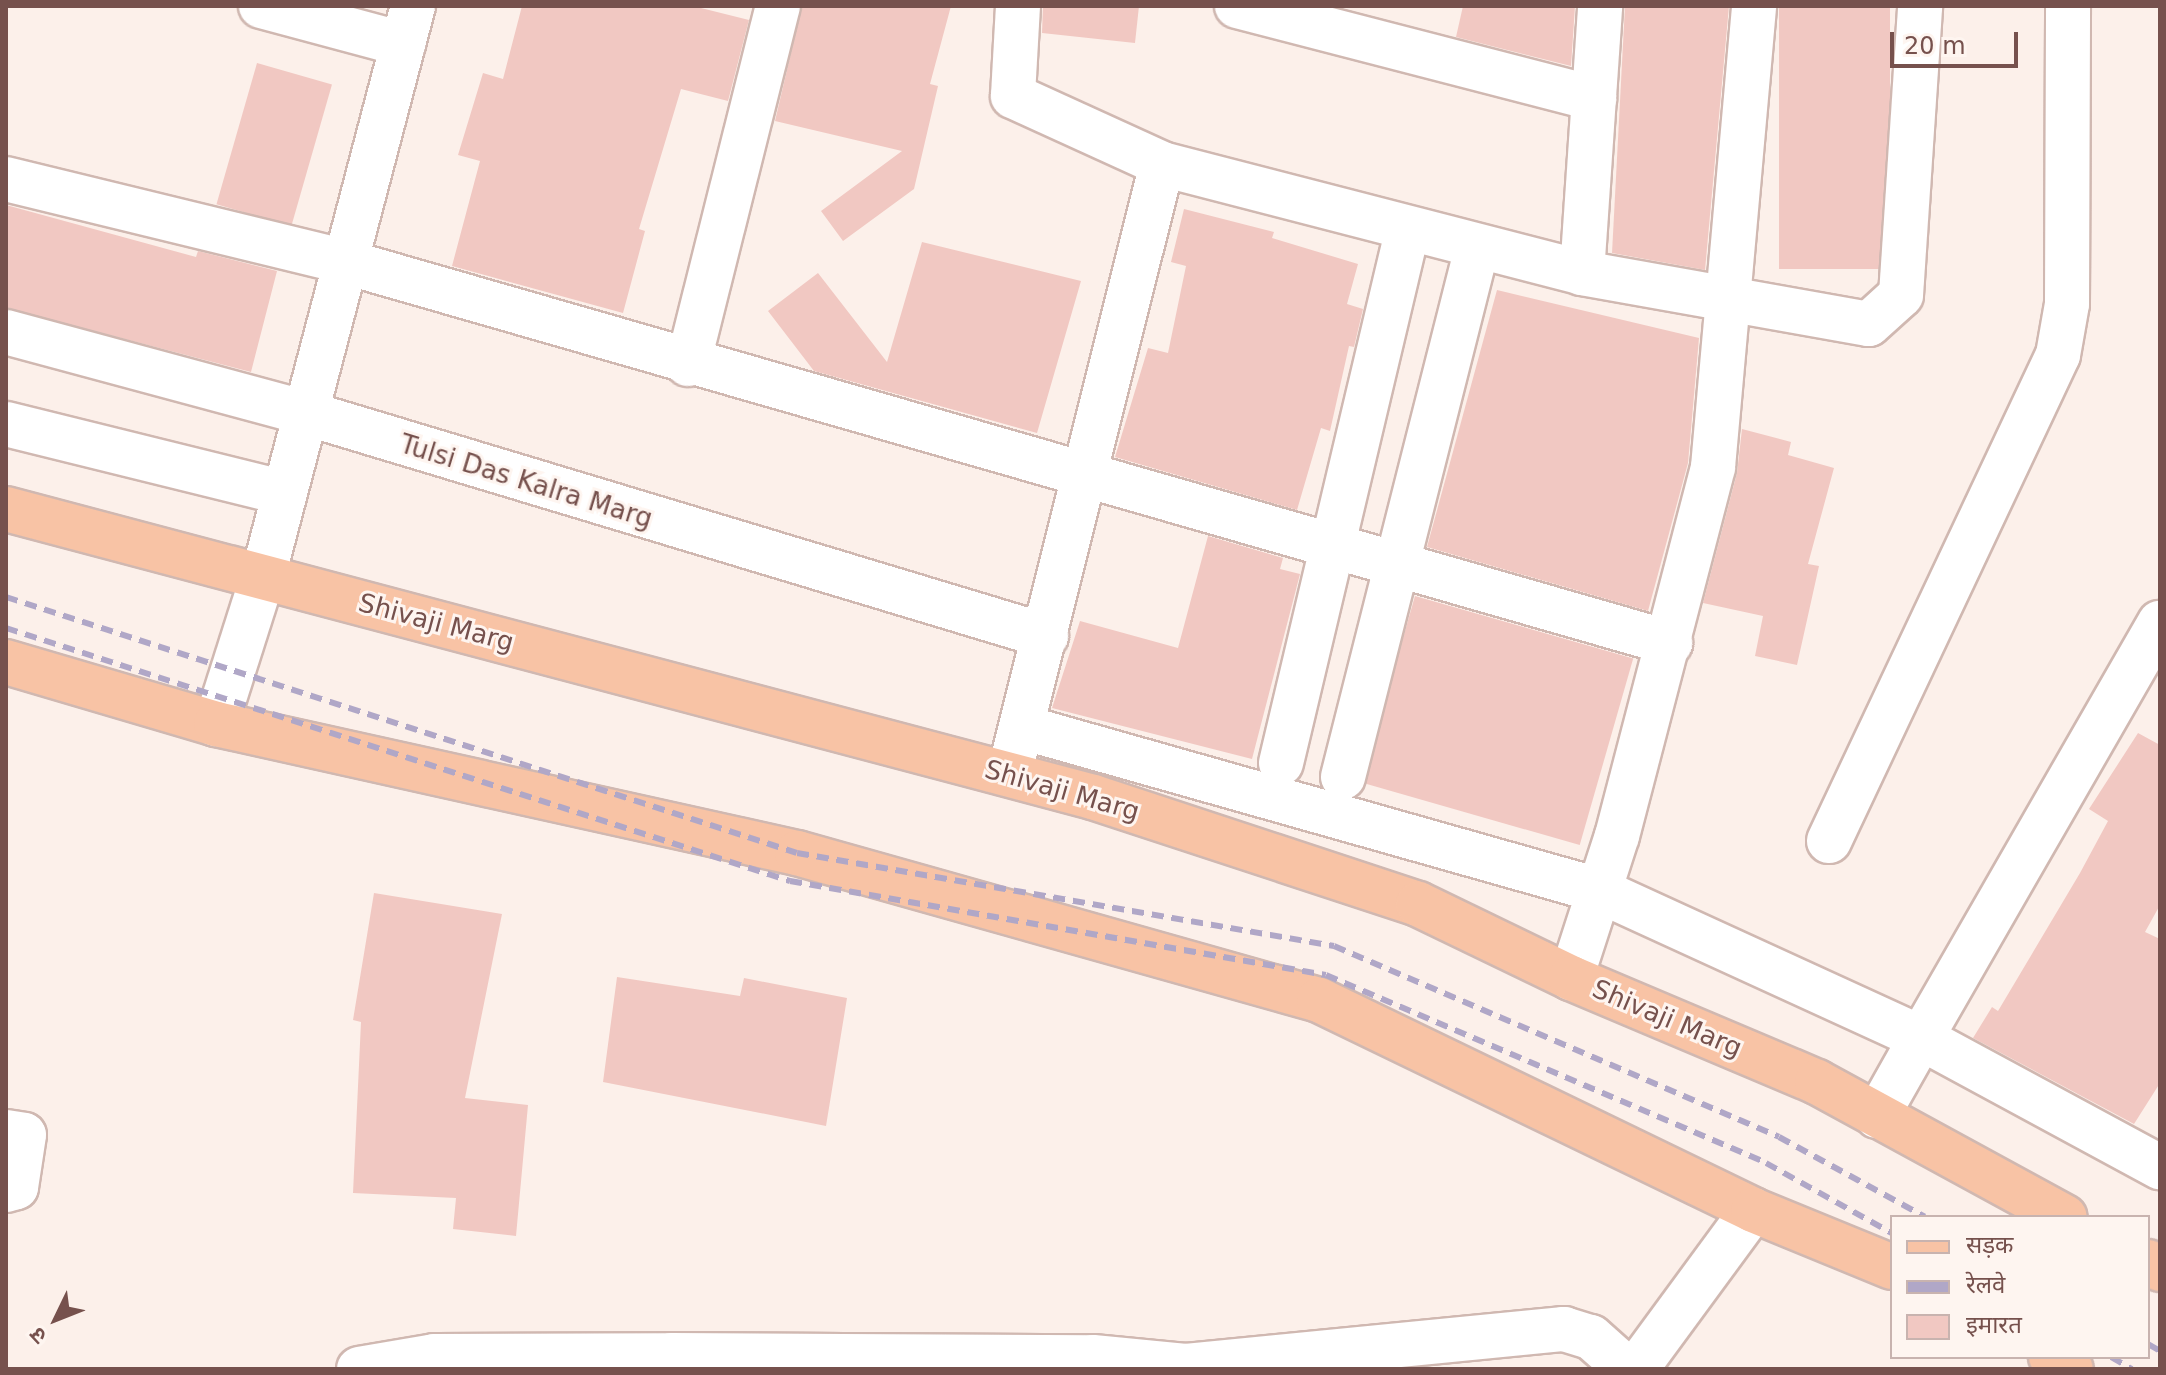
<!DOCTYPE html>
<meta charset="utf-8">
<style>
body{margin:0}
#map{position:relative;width:2166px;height:1375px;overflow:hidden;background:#fcf0ea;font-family:"DejaVu Sans","Noto Sans Devanagari",sans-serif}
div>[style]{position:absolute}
.building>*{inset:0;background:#f1c8c2;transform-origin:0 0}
.roads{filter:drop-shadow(2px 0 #d0b8b1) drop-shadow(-2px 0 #d0b8b1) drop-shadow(0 2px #d0b8b1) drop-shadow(0 -2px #d0b8b1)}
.minor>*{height:44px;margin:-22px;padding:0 22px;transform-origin:22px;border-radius:22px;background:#fff}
.major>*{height:44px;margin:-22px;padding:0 22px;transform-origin:22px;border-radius:22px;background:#f8c3a5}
.rail>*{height:6px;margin-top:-3px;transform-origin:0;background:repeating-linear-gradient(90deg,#b0a7c7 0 12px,transparent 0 20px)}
span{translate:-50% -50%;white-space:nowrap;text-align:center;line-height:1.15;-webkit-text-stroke:6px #fef5f0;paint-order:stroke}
.street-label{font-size:26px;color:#76514d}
.frame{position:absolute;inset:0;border:8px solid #76514d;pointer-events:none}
.legend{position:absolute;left:1890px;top:1215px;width:260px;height:144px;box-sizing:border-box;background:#fef5f0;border:2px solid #c8b3af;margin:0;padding:10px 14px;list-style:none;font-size:24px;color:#76514d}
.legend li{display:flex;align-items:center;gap:16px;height:40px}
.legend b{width:40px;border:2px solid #c8b3af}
.north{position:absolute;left:16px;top:1279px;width:80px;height:80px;-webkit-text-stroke:6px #fef5f0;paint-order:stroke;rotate:227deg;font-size:22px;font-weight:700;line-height:32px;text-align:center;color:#76514d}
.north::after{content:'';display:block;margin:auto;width:28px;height:36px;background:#76514d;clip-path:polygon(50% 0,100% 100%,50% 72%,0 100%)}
.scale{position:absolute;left:1890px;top:32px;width:128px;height:36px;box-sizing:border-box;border:4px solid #76514d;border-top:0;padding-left:10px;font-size:24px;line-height:28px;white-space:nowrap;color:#76514d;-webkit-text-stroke:6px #fef5f0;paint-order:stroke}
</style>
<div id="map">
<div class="building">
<i style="clip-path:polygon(522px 6px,693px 6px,749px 20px,728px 101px,681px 89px,639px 229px,645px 231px,623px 313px,452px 266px,480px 161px,458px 155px,483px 73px,503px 79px)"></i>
<i style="clip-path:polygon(802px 6px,951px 6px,930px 84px,938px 86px,914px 189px,843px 241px,821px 211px,902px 151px,775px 121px)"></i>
<i style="clip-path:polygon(1043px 6px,1139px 6px,1135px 43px,1042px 33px)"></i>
<i style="clip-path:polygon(1463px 6px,1575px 6px,1571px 66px,1456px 37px)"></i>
<i style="clip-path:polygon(1625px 6px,1729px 6px,1705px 270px,1612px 253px)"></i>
<i style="left:1779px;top:6px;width:111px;height:263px"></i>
<i style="left:257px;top:63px;width:78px;height:147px;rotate:16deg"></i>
<i style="clip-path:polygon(6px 205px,196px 257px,198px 251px,277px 271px,251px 372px,6px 308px)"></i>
<i style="clip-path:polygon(1184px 209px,1274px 232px,1272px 238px,1358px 264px,1347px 304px,1363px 309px,1354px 347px,1349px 346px,1330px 431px,1321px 428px,1297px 510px,1115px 457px,1148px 348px,1168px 353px,1186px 266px,1171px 262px)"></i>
<i style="clip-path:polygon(922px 242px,1081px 281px,1037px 433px,814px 371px,768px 311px,818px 273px,887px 362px)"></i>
<i style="clip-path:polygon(1497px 290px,1699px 338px,1688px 463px,1648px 611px,1427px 547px)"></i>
<i style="clip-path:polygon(1742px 429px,1791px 442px,1788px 455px,1834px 468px,1808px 564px,1819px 566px,1797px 665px,1755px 656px,1763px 616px,1703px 603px,1737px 473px)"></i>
<i style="clip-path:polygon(1208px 536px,1283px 558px,1280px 569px,1300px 574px,1252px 759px,1052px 708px,1080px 621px,1178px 648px)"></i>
<i style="left:1415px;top:596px;width:227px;height:194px;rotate:16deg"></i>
<i style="clip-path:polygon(2138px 733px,2160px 745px,2160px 905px,2145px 932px,2160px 939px,2160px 1083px,2134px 1124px,1973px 1038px,1992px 1007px,1998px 1011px,2080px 873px,2108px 821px,2089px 809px)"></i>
<i style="clip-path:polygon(374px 893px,502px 914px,465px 1098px,528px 1105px,516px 1236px,453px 1229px,456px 1198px,353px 1193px,361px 1022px,353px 1020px)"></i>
<i style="clip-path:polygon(617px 977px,740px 996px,744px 978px,847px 998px,826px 1126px,603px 1082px)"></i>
</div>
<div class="roads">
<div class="minor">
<i style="left:261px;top:6px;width:147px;rotate:15deg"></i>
<i style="left:1018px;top:6px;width:90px;rotate:93.2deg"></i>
<i style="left:1013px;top:96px;width:164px;rotate:24.5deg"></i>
<i style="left:1162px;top:164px;width:434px;rotate:14.5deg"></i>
<i style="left:1582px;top:273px;width:291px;rotate:10.1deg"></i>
<i style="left:1869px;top:324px;width:43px;rotate:-42.2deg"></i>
<i style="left:1901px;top:295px;width:290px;rotate:-86.2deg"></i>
<i style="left:1237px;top:6px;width:369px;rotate:14.5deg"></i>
<i style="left:6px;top:179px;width:350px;rotate:13.7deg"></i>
<i style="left:346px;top:262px;width:1378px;rotate:16.05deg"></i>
<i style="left:1582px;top:273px;width:268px;rotate:-86.1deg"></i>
<i style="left:6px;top:332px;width:311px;rotate:15.1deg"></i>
<i style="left:306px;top:413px;width:773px;rotate:16.77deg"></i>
<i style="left:688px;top:364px;width:369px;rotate:-75.9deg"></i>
<i style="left:6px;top:424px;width:287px;rotate:13.9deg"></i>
<i style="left:216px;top:724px;width:155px;rotate:-72.4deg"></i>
<i style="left:263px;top:576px;width:589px;rotate:-75.26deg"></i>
<i style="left:1022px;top:727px;width:599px;rotate:15.8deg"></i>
<i style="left:1598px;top:890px;width:355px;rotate:24.6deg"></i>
<i style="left:1921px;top:1038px;width:479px;rotate:-60.1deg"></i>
<i style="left:1014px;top:755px;width:609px;rotate:-75.94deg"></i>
<i style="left:1281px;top:763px;width:546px;rotate:-76.65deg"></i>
<i style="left:1343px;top:777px;width:546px;rotate:-75.79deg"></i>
<i style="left:1829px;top:841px;width:537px;rotate:-64.77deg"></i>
<i style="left:2058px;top:355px;width:52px;rotate:-80deg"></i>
<i style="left:2067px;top:304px;width:298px;rotate:-89.8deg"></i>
<i style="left:1571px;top:978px;width:149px;rotate:-72.1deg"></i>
<i style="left:1617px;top:836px;width:381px;rotate:-75.4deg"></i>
<i style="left:1713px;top:467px;width:463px;rotate:-84.9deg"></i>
<i style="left:1877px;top:1116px;width:90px;rotate:-60.6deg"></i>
<i style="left:1921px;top:1038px;width:272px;rotate:28.4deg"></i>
<i style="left:6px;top:1132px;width:18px;rotate:9deg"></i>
<i style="left:24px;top:1135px;width:53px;rotate:98.7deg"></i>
<i style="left:16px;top:1187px;width:10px;rotate:163deg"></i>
<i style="left:359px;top:1369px;width:76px;rotate:-9.8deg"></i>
<i style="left:434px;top:1356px;width:237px;rotate:-0.2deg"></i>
<i style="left:671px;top:1355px;width:422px;rotate:0.3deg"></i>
<i style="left:1093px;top:1357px;width:93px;rotate:5.5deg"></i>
<i style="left:1186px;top:1366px;width:380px;rotate:-5.6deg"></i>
<i style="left:1564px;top:1329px;width:28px;rotate:17deg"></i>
<i style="left:1591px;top:1337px;width:48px;rotate:41.6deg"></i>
<i style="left:1636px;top:1369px;width:197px;rotate:-53.7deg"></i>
</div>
<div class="major">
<i style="left:6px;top:509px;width:1125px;rotate:14.84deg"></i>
<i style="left:1093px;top:797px;width:342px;rotate:18.2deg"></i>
<i style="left:1418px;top:904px;width:170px;rotate:25.8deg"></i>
<i style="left:1571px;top:978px;width:267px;rotate:22.9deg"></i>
<i style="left:1817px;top:1082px;width:282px;rotate:28.6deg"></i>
<i style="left:6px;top:662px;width:219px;rotate:16.4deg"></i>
<i style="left:216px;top:724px;width:595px;rotate:12.52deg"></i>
<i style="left:797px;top:853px;width:542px;rotate:15.73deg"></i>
<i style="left:1319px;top:1000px;width:482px;rotate:25.8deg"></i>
<i style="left:1753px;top:1210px;width:150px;rotate:22.3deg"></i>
<i style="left:2148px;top:1262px;width:14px;rotate:30deg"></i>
<i style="left:2051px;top:1357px;width:23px;rotate:31deg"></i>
</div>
</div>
<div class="rail">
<i style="left:6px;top:597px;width:831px;rotate:17.93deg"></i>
<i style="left:797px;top:853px;width:545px;rotate:9.83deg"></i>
<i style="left:1334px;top:946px;width:484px;rotate:23.2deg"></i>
<i style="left:1779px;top:1137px;width:166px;rotate:28.7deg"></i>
<i style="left:6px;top:628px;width:824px;rotate:17.89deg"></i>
<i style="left:790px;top:881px;width:544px;rotate:9.95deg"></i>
<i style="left:1326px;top:975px;width:478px;rotate:23.1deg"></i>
<i style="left:1766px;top:1163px;width:144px;rotate:29.1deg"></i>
<i style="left:2148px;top:1344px;width:14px;rotate:30deg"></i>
<i style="left:2111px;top:1357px;width:24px;rotate:30deg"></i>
</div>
<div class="street-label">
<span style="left:526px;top:482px;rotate:17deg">Tulsi Das Kalra Marg</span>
<span style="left:436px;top:623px;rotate:15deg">Shivaji Marg</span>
<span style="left:1062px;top:791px;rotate:16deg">Shivaji Marg</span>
<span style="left:1667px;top:1019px;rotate:23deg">Shivaji Marg</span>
</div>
<div class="frame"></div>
<ul class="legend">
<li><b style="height:10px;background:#f8c3a5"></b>सड़क</li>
<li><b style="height:10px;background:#b0a7c7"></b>रेलवे</li>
<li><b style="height:22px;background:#f1c8c2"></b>इमारत</li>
</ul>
<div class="north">उ</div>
<div class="scale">20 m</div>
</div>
